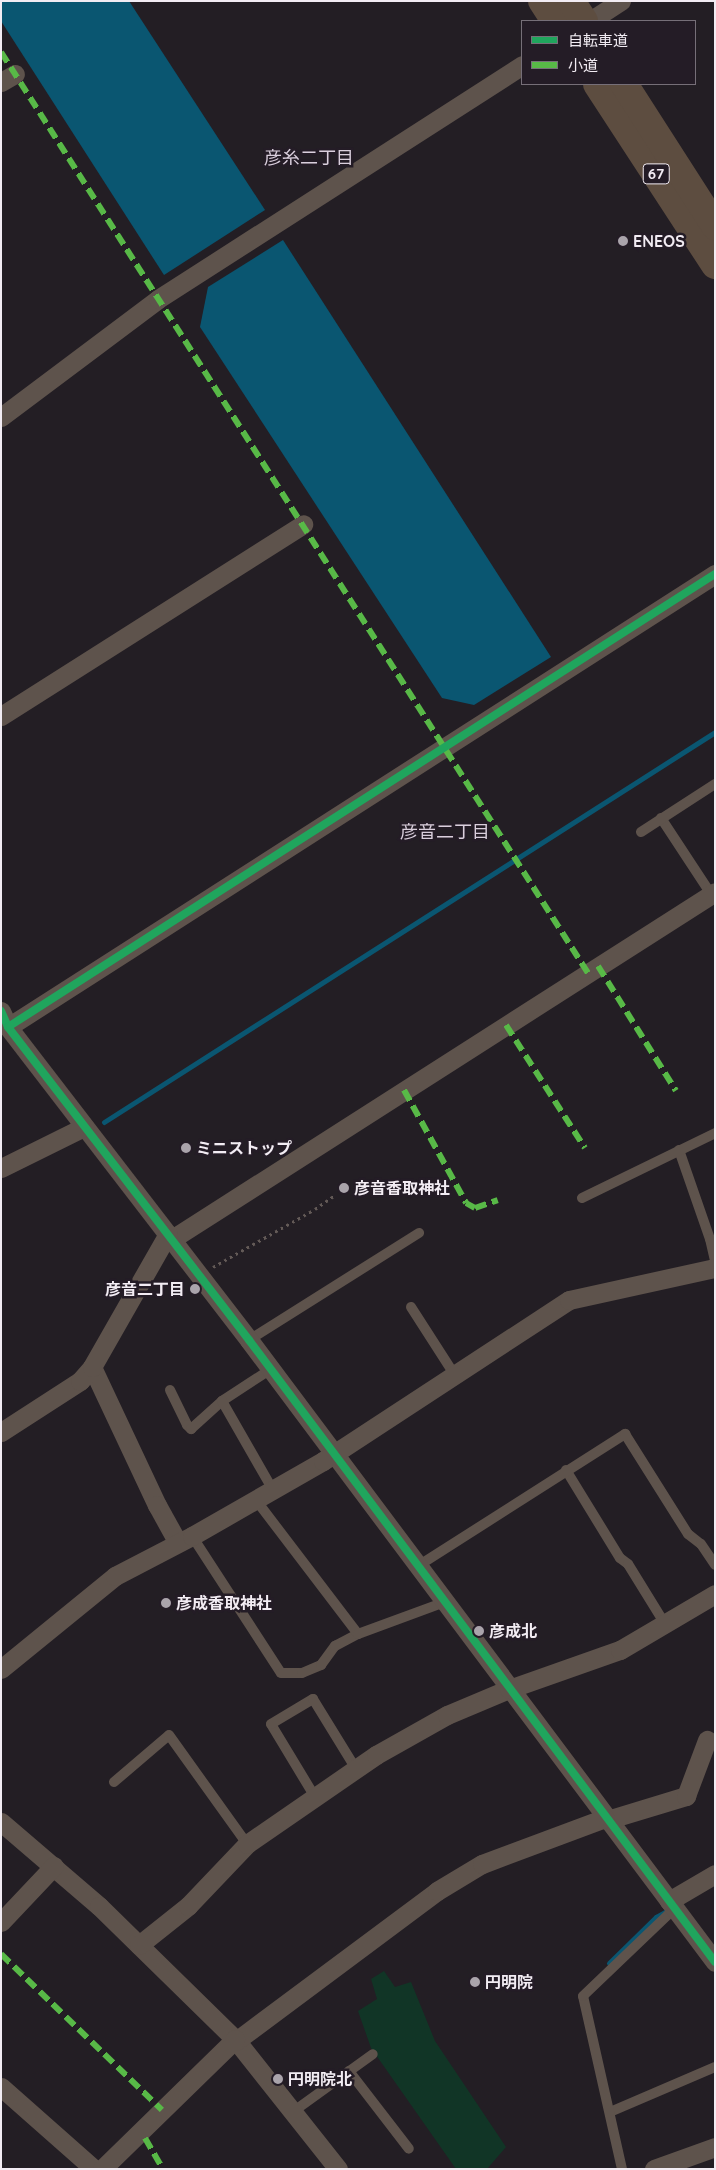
<!DOCTYPE html>
<meta charset="utf-8">
<style>
body{margin:0}
#map{position:relative;width:716px;height:2170px;overflow:hidden;background:#231e24;font-family:Quicksand,"Noto Sans JP",sans-serif}
div>[style]{position:absolute}
.green>*{inset:0;background:#113526}
.water>*{inset:0;background:#0a5671}
.stream>*{height:5px;margin:-2.5px;padding:0 2.5px;transform-origin:2.5px;border-radius:2.5px;background:#0a5671}
.path>*{height:3px;margin-top:-1.5px;transform-origin:0;background:repeating-linear-gradient(90deg,#635a57 0 2.5px,transparent 0 6.5px)}
.service>*{height:10px;margin:-5px;padding:0 5px;transform-origin:5px;border-radius:5px;background:#5e534c}
.minor>*{height:19px;margin:-9.5px;padding:0 9.5px;transform-origin:9.5px;border-radius:9.5px;background:#5e534c}
.primary>*{height:28px;margin:-14px;padding:0 14px;transform-origin:14px;border-radius:14px;background:#5d4d40}
.quiet>*{height:6px;margin-top:-3px;transform-origin:0;background:repeating-linear-gradient(90deg,#58b947 0 12px,transparent 0 18px)}
.cycleway>*{height:8px;margin:-4px;padding:0 4px;transform-origin:4px;border-radius:4px;background:#20a55d}
.dots>*{width:14px;height:14px;translate:-50% -50%;box-sizing:border-box;border:2px solid #241c26;border-radius:50%}
span{translate:-50% -50%;white-space:nowrap;text-align:center;line-height:1.15;-webkit-text-stroke:5px #241c26;paint-order:stroke}
.shield-label span{padding:1px 4px;background:#241c26;border:1px solid;border-radius:4px;-webkit-text-stroke-width:0}
.shield-label{font-size:15px;color:#f2ecf3;font-weight:700}
.poi-label{font-size:16px;color:#f2ecf3;font-weight:700}
.left{translate:0 -50%;text-align:left}
.right{translate:-100% -50%;text-align:right}
.neighbourhood-label{font-size:18px;color:#dacfdd}
.frame{position:absolute;inset:0;border:2px solid #f2ecf3;pointer-events:none}
.legend{position:absolute;left:521px;top:20px;width:175px;height:65px;box-sizing:border-box;background:#241c26;border:1px solid #766f78;margin:0;padding:6px 9px;list-style:none;font-size:15px;color:#f2ecf3}
.legend li{display:flex;align-items:center;gap:10px;height:25px}
.legend b{width:25px;border:1px solid #766f78}
</style>
<div id="map">
<div class="green">
<i style="clip-path:polygon(384px 1971px,395px 1987px,411px 1982px,435px 2041px,506px 2147px,487px 2169px,456px 2169px,371px 2048px,358px 2011px,377px 1999px,371px 1979px)"></i>
</div>
<div class="water">
<i style="clip-path:polygon(1px 1px,129px 1px,265px 210px,164px 275px,1px 21px)"></i>
<i style="clip-path:polygon(283px 240px,551px 657px,474px 705px,442px 698px,200px 327px,208px 287px)"></i>
</div>
<div class="stream">
<i style="left:104px;top:1122px;width:725px;rotate:-32.55deg"></i>
<i style="left:609px;top:1963px;width:66px;rotate:-44.4deg"></i>
<i style="left:656px;top:1917px;width:13px;rotate:-29deg"></i>
</div>
<div class="path">
<i style="left:213px;top:1267px;width:117px;rotate:-29.6deg"></i>
<i style="left:315px;top:1209px;width:24px;rotate:-35deg"></i>
</div>
<div class="service">
<i style="left:661px;top:818px;width:91px;rotate:56.7deg"></i>
<i style="left:641px;top:832px;width:88px;rotate:-33deg"></i>
<i style="left:679px;top:1150px;width:94px;rotate:70.8deg"></i>
<i style="left:710px;top:1239px;width:23px;rotate:77deg"></i>
<i style="left:582px;top:1198px;width:148px;rotate:-26deg"></i>
<i style="left:411px;top:1307px;width:80px;rotate:57.3deg"></i>
<i style="left:249px;top:1340px;width:201px;rotate:-32.2deg"></i>
<i style="left:170px;top:1390px;width:39px;rotate:64deg"></i>
<i style="left:187px;top:1425px;width:6px;rotate:45deg"></i>
<i style="left:191px;top:1429px;width:42px;rotate:-42.1deg"></i>
<i style="left:222px;top:1401px;width:59px;rotate:-33.1deg"></i>
<i style="left:222px;top:1401px;width:103px;rotate:60.2deg"></i>
<i style="left:566px;top:1470px;width:103px;rotate:58.5deg"></i>
<i style="left:620px;top:1558px;width:10px;rotate:37deg"></i>
<i style="left:628px;top:1564px;width:70px;rotate:58.3deg"></i>
<i style="left:192px;top:1536px;width:163px;rotate:57deg"></i>
<i style="left:281px;top:1673px;width:21px"></i>
<i style="left:302px;top:1673px;width:21px;rotate:-23deg"></i>
<i style="left:321px;top:1665px;width:24px;rotate:-54deg"></i>
<i style="left:335px;top:1646px;width:26px;rotate:-28deg"></i>
<i style="left:358px;top:1634px;width:168px;rotate:-127.3deg"></i>
<i style="left:418px;top:1566px;width:246px;rotate:-32.5deg"></i>
<i style="left:625px;top:1434px;width:118px;rotate:57.8deg"></i>
<i style="left:688px;top:1534px;width:16px;rotate:38deg"></i>
<i style="left:701px;top:1544px;width:25px;rotate:56deg"></i>
<i style="left:358px;top:1634px;width:93px;rotate:-20.2deg"></i>
<i style="left:114px;top:1782px;width:72px;rotate:-40.5deg"></i>
<i style="left:169px;top:1735px;width:134px;rotate:54.4deg"></i>
<i style="left:315px;top:1797px;width:85px;rotate:-121.1deg"></i>
<i style="left:271px;top:1724px;width:49px;rotate:-30.8deg"></i>
<i style="left:313px;top:1699px;width:82px;rotate:58.4deg"></i>
<i style="left:349px;top:2071px;width:98px;rotate:52.4deg"></i>
<i style="left:294px;top:2111px;width:97px;rotate:-35.8deg"></i>
<i style="left:610px;top:2112px;width:114px;rotate:-23.2deg"></i>
<i style="left:622px;top:2169px;width:177px;rotate:-102.7deg"></i>
<i style="left:583px;top:1996px;width:127px;rotate:-43.7deg"></i>
</div>
<div class="minor">
<i style="left:590px;top:21px;width:37px;rotate:-33deg"></i>
<i style="left:1px;top:82px;width:16px;rotate:-30deg"></i>
<i style="left:1px;top:417px;width:196px;rotate:-36.9deg"></i>
<i style="left:158px;top:299px;width:433px;rotate:-32.7deg"></i>
<i style="left:1px;top:716px;width:358px;rotate:-32.4deg"></i>
<i style="left:1px;top:1011px;width:17px;rotate:66deg"></i>
<i style="left:8px;top:1027px;width:395px;rotate:52.4deg"></i>
<i style="left:249px;top:1340px;width:777px;rotate:53.16deg"></i>
<i style="left:8px;top:1027px;width:840px;rotate:-32.65deg"></i>
<i style="left:1px;top:1168px;width:93px;rotate:-26.3deg"></i>
<i style="left:172px;top:1239px;width:644px;rotate:-32.58deg"></i>
<i style="left:92px;top:1367px;width:153px;rotate:64.8deg"></i>
<i style="left:157px;top:1505px;width:43px;rotate:61.1deg"></i>
<i style="left:1px;top:1432px;width:94px;rotate:-32.8deg"></i>
<i style="left:80px;top:1381px;width:18px;rotate:-49deg"></i>
<i style="left:92px;top:1367px;width:153px;rotate:-60.3deg"></i>
<i style="left:1px;top:1669px;width:147px;rotate:-39.2deg"></i>
<i style="left:115px;top:1576px;width:87px;rotate:-27.5deg"></i>
<i style="left:192px;top:1536px;width:151px;rotate:-29.8deg"></i>
<i style="left:323px;top:1461px;width:294px;rotate:-33.2deg"></i>
<i style="left:569px;top:1300px;width:149px;rotate:-12.4deg"></i>
<i style="left:607px;top:1820px;width:83px;rotate:-16.9deg"></i>
<i style="left:686px;top:1796px;width:60px;rotate:-69.4deg"></i>
<i style="left:1px;top:1822px;width:129px;rotate:40.6deg"></i>
<i style="left:99px;top:1906px;width:190px;rotate:44.4deg"></i>
<i style="left:235px;top:2039px;width:166px;rotate:51.6deg"></i>
<i style="left:669px;top:1901px;width:53px;rotate:-30.4deg"></i>
<i style="left:1px;top:1922px;width:77px;rotate:-46.6deg"></i>
<i style="left:139px;top:1945px;width:63px;rotate:-38.5deg"></i>
<i style="left:188px;top:1906px;width:86px;rotate:-46.4deg"></i>
<i style="left:247px;top:1844px;width:157px;rotate:-34.6deg"></i>
<i style="left:376px;top:1755px;width:81px;rotate:-29.4deg"></i>
<i style="left:447px;top:1715px;width:67px;rotate:-22.8deg"></i>
<i style="left:509px;top:1689px;width:118px;rotate:-19.4deg"></i>
<i style="left:620px;top:1650px;width:110px;rotate:-30.5deg"></i>
<i style="left:236px;top:2041px;width:251px;rotate:-36.7deg"></i>
<i style="left:437px;top:1891px;width:52px;rotate:-31deg"></i>
<i style="left:482px;top:1864px;width:131px;rotate:-20.5deg"></i>
<i style="left:1px;top:2087px;width:124px;rotate:41.4deg"></i>
<i style="left:102px;top:2169px;width:186px;rotate:-44.3deg"></i>
<i style="left:654px;top:2169px;width:65px;rotate:-19.8deg"></i>
</div>
<div class="primary">
<i style="left:542px;top:1px;width:24px;rotate:57deg"></i>
<i style="left:571px;top:1px;width:24px;rotate:57deg"></i>
<i style="left:597px;top:84px;width:216px;rotate:56.9deg"></i>
<i style="left:624px;top:84px;width:169px;rotate:57.3deg"></i>
</div>
<div class="quiet">
<i style="left:1px;top:52px;width:1092px;rotate:57.49deg"></i>
<i style="left:598px;top:966px;width:147px;rotate:58deg"></i>
<i style="left:506px;top:1025px;width:146px;rotate:57.3deg"></i>
<i style="left:404px;top:1090px;width:129px;rotate:61.2deg"></i>
<i style="left:466px;top:1203px;width:10px;rotate:29deg"></i>
<i style="left:475px;top:1208px;width:24px;rotate:-19deg"></i>
<i style="left:1px;top:1954px;width:224px;rotate:44.1deg"></i>
<i style="left:145px;top:2138px;width:36px;rotate:60deg"></i>
</div>
<div class="cycleway">
<i style="left:1px;top:1011px;width:17px;rotate:66deg"></i>
<i style="left:8px;top:1027px;width:395px;rotate:52.4deg"></i>
<i style="left:249px;top:1340px;width:777px;rotate:53.16deg"></i>
<i style="left:8px;top:1027px;width:840px;rotate:-32.65deg"></i>
</div>
<div class="dots">
<i style="left:623px;top:241px;background:#aaa4ab"></i>
<i style="left:186px;top:1148px;background:#aaa4ab"></i>
<i style="left:344px;top:1188px;background:#aaa4ab"></i>
<i style="left:195px;top:1289px;background:#aaa4ab"></i>
<i style="left:166px;top:1603px;background:#aaa4ab"></i>
<i style="left:479px;top:1631px;background:#aaa4ab"></i>
<i style="left:475px;top:1982px;background:#aaa4ab"></i>
<i style="left:278px;top:2079px;background:#aaa4ab"></i>
</div>
<div class="shield-label">
<span style="left:656px;top:174px">67</span>
</div>
<div class="poi-label">
<span class="left" style="left:633px;top:241px">ENEOS</span>
<span class="left" style="left:196px;top:1148px">ミニストップ</span>
<span class="left" style="left:354px;top:1188px">彦音香取神社</span>
<span class="right" style="left:185px;top:1289px">彦音二丁目</span>
<span class="left" style="left:176px;top:1603px">彦成香取神社</span>
<span class="left" style="left:489px;top:1631px">彦成北</span>
<span class="left" style="left:485px;top:1982px">円明院</span>
<span class="left" style="left:288px;top:2079px">円明院北</span>
</div>
<div class="neighbourhood-label">
<span style="left:309px;top:158px">彦糸二丁目</span>
<span style="left:445px;top:832px">彦音二丁目</span>
</div>
<div class="frame"></div>
<ul class="legend">
<li><b style="height:6px;background:#20a55d"></b>自転車道</li>
<li><b style="height:6px;background:#58b947"></b>小道</li>
</ul>
</div>
